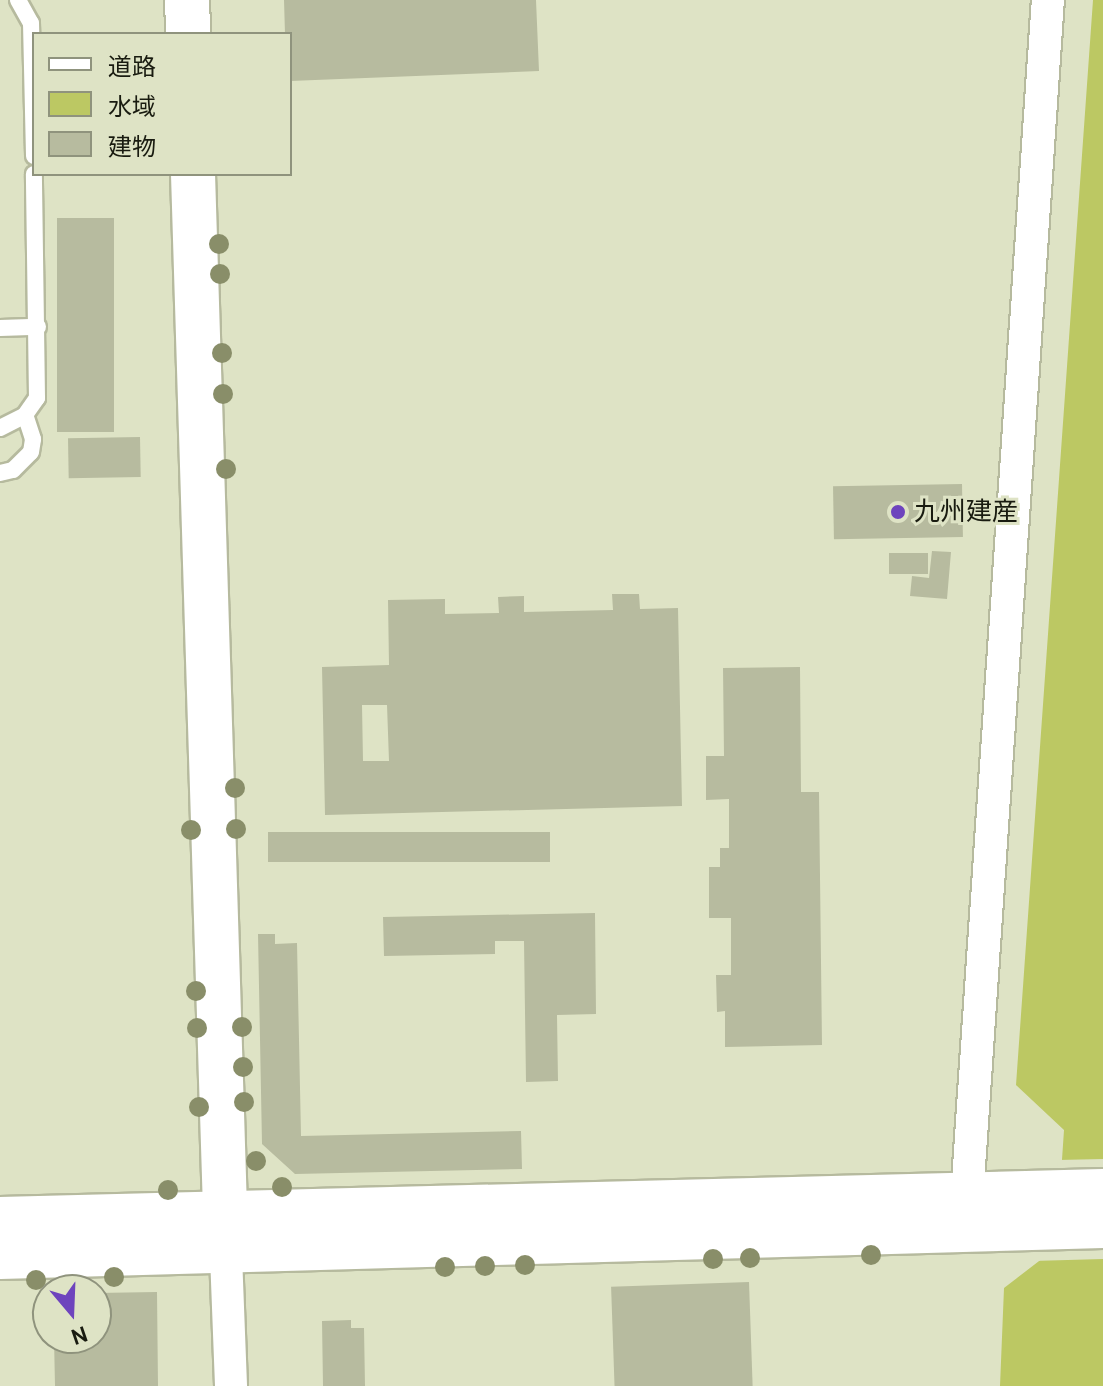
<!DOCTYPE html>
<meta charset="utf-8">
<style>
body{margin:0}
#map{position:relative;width:1103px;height:1386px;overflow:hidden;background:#dee3c5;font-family:Cabin,"Noto Sans JP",sans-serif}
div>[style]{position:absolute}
.water>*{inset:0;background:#bcc863}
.pier>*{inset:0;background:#dee3c5}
.building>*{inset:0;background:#b7bb9f;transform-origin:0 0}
.roads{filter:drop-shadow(2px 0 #b6ba9e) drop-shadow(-2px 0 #b6ba9e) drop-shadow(0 2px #b6ba9e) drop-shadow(0 -2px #b6ba9e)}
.lane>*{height:16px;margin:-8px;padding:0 8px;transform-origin:8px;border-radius:8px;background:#fff}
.street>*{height:32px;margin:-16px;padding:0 16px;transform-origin:16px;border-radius:16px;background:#fff}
.secondary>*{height:44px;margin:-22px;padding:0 22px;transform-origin:22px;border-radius:22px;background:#fff}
.trees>*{width:20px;height:20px;margin:-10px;border-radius:50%;background:#898e69}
.dots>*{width:22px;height:22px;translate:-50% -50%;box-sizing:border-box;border:4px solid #dee3c5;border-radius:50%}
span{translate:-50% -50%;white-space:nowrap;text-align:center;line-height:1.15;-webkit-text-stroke:6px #dee3c5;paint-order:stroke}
.poi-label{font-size:26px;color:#191b10}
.left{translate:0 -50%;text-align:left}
.legend{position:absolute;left:32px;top:32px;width:260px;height:144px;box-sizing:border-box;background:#dee3c5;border:2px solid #8f937d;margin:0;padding:10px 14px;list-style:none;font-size:24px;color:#191b10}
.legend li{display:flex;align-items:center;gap:16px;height:40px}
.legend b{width:40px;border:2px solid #8f937d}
.north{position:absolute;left:32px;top:1274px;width:80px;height:80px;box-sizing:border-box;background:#dee3c5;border:2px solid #8f937d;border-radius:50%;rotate:161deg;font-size:22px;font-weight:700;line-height:32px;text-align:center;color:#191b10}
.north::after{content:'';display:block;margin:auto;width:28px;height:36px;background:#6e44bd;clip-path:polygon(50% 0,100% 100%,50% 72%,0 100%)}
</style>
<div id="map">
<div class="water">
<i style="clip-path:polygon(1093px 0,1103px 0,1103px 1386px,1000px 1386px,1004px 1288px,1056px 1248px,1064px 1130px,1016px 1085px)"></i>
</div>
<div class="pier">
<i style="clip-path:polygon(1103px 1159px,1103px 1259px,1032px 1261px,1052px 1246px,1058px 1160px)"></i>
</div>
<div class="building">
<i style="clip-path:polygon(284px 0,536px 0,539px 71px,290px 81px,290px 34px,285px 34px)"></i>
<i style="left:57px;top:218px;width:57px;height:214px"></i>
<i style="left:140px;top:437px;width:40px;height:72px;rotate:89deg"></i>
<i style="left:962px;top:484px;width:53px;height:129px;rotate:89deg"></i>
<i style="clip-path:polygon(932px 551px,951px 552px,947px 599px,910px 596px,912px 576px,929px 578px)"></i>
<i style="left:889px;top:553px;width:39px;height:21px"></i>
<i style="clip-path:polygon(evenodd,612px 594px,639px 594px,640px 609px,678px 608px,682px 806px,325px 815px,322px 667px,389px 665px,388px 600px,445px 599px,445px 614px,499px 613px,498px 597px,524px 596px,524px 612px,613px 610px,612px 594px,362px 705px,387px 705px,389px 761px,363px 761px,362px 705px)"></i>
<i style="clip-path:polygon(800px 667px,801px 792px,819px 792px,822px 1045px,725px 1047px,725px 1011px,717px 1012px,716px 975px,731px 975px,731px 918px,709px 918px,709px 867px,720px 867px,720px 848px,729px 848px,729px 799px,706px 800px,706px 756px,724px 756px,723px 668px)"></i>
<i style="left:550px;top:832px;width:30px;height:282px;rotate:90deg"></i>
<i style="clip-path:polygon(595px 913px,596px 1014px,557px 1015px,558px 1081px,526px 1082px,524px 941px,495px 941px,495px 954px,384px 956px,383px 917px)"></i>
<i style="clip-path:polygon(258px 934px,275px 934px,275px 944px,297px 943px,301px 1136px,521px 1131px,522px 1169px,295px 1174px,262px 1144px)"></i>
<i style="left:749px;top:1282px;width:104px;height:138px;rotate:88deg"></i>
<i style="clip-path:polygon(157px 1292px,158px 1386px,55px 1386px,54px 1338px,96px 1338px,96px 1293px)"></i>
<i style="clip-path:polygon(351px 1320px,351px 1328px,364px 1328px,365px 1386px,323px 1386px,322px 1321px)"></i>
</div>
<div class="roads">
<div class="lane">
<i style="left:18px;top:0;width:26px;rotate:61deg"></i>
<i style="left:31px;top:23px;width:133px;rotate:88.7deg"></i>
<i style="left:0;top:328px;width:38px;rotate:-2deg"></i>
<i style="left:0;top:428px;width:28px;rotate:-27deg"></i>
<i style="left:25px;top:415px;width:21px;rotate:-55deg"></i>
<i style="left:37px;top:398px;width:224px;rotate:-90.8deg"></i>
<i style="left:0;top:473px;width:13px;rotate:-13deg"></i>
<i style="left:13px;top:470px;width:25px;rotate:-45deg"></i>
<i style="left:31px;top:452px;width:13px;rotate:-81deg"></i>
<i style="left:33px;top:439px;width:25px;rotate:-108deg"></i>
</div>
<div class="street">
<i style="left:967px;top:1196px;width:1199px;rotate:-86.13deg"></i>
<i style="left:225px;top:1229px;width:157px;rotate:87.8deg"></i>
</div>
<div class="secondary">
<i style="left:187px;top:0;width:34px;rotate:88deg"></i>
<i style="left:193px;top:174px;width:1038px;rotate:88.23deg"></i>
<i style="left:0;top:1219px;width:1103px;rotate:-1.45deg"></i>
<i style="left:0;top:1257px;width:1103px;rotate:-1.61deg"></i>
</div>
</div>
<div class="trees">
<i style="left:219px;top:244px"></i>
<i style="left:220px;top:274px"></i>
<i style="left:222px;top:353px"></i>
<i style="left:223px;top:394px"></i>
<i style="left:226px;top:469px"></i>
<i style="left:235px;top:788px"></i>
<i style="left:236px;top:829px"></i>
<i style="left:191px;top:830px"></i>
<i style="left:196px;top:991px"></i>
<i style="left:242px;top:1027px"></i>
<i style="left:197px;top:1028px"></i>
<i style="left:243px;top:1067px"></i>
<i style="left:244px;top:1102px"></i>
<i style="left:199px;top:1107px"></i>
<i style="left:256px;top:1161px"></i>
<i style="left:282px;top:1187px"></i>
<i style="left:168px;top:1190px"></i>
<i style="left:871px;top:1255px"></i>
<i style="left:750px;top:1258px"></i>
<i style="left:713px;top:1259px"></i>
<i style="left:525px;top:1265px"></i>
<i style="left:485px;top:1266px"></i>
<i style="left:445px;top:1267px"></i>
<i style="left:114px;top:1277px"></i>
<i style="left:36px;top:1280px"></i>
</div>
<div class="dots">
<i style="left:898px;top:512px;background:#6e44bd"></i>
</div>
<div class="poi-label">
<span class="left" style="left:914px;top:512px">九州建産</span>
</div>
<ul class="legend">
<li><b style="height:10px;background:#fff"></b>道路</li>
<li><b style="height:22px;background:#bcc863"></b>水域</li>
<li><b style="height:22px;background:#b7bb9f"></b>建物</li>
</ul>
<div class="north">N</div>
</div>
